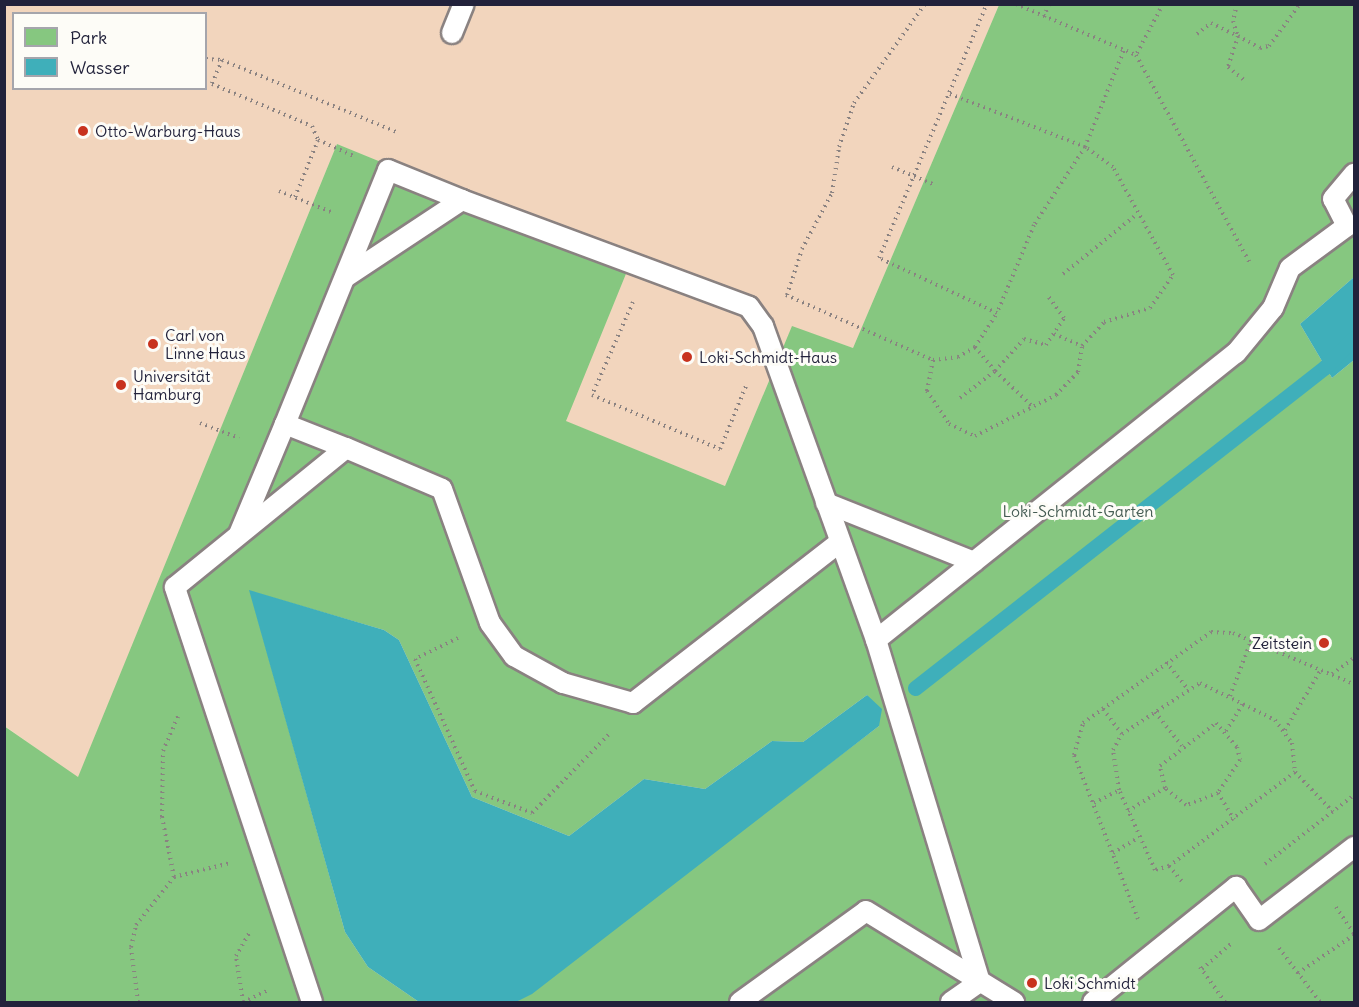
<!DOCTYPE html>
<meta charset="utf-8">
<style>
body{margin:0}
#map{position:relative;width:1359px;height:1007px;overflow:hidden;background:#f2e3c7;font-family:Delius,sans-serif}
div>[style]{position:absolute}
.built>*{inset:0;background:#f2d5bd}
.green>*{inset:0;background:#86c780}
.water>*{inset:0;background:#3fafba}
.stream>*{height:15px;margin:-7.5px;padding:0 7.5px;transform-origin:7.5px;border-radius:7.5px;background:#3fafba}
.path>*{height:4px;margin-top:-2px;transform-origin:0;background:repeating-linear-gradient(90deg,#8a8281 0 1.5px,transparent 0 6px)}
.roads{filter:drop-shadow(2px 0 #8a8281) drop-shadow(-2px 0 #8a8281) drop-shadow(0 2px #8a8281) drop-shadow(0 -2px #8a8281)}
.service>*{height:20px;margin:-10px;padding:0 10px;transform-origin:10px;border-radius:10px;background:#fff}
.dots>*{width:16px;height:16px;translate:-50% -50%;box-sizing:border-box;border:3px solid #fdfcf7;border-radius:50%}
span{translate:-50% -50%;white-space:nowrap;text-align:center;line-height:1.15;-webkit-text-stroke:6px #fdfcf7;paint-order:stroke}
.poi-label{font-size:16px;color:#22223b}
.left{translate:0 -50%;text-align:left}
.right{translate:-100% -50%;text-align:right}
.park-label{font-size:16px;color:#455c53}
.frame{position:absolute;inset:0;border:6px solid #22223b;pointer-events:none}
.legend{position:absolute;left:12px;top:12px;width:195px;height:78px;box-sizing:border-box;background:#fdfcf7;border:2px solid #a5a5ac;margin:0;padding:8px 10px;list-style:none;font-size:18px;color:#22223b}
.legend li{display:flex;align-items:center;gap:12px;height:30px}
.legend b{width:30px;border:2px solid #a5a5ac}
</style>
<div id="map">
<div class="built">
<i style="clip-path:polygon(evenodd,5px 5px,999px 5px,853px 348px,792px 327px,725px 486px,565px 421px,630px 264px,337px 144px,78px 778px,5px 726px,5px 5px,14px 14px,206px 14px,206px 88px,14px 88px,14px 14px)"></i>
</div>
<div class="green">
<i style="clip-path:polygon(999px 5px,1354px 5px,1354px 277px,1300px 324px,1332px 378px,1354px 360px,1354px 1002px,516px 1002px,879px 726px,867px 695px,803px 742px,772px 741px,705px 789px,644px 779px,569px 836px,472px 797px,399px 640px,384px 630px,250px 591px,345px 932px,368px 967px,419px 1002px,5px 1002px,4px 726px,78px 777px,337px 144px,630px 264px,566px 421px,725px 486px,792px 326px,853px 348px)"></i>
</div>
<div class="water">
<i style="clip-path:polygon(1354px 277px,1354px 360px,1332px 378px,1300px 324px)"></i>
<i style="clip-path:polygon(249px 590px,384px 630px,399px 640px,472px 797px,569px 836px,644px 779px,705px 789px,772px 741px,803px 742px,867px 695px,882px 709px,879px 726px,532px 994px,516px 1002px,419px 1002px,368px 967px,345px 932px)"></i>
</div>
<div class="stream">
<i style="left:915px;top:688px;width:521px;rotate:-38.06deg"></i>
<i style="left:1325px;top:367px;width:41px;rotate:-45deg"></i>
</div>
<div class="path">
<i style="left:1016px;top:4px;width:130px;rotate:23deg"></i>
<i style="left:1163px;top:4px;width:58px;rotate:117.9deg"></i>
<i style="left:1136px;top:55px;width:239px;rotate:61.3deg"></i>
<i style="left:1237px;top:4px;width:17px;rotate:103deg"></i>
<i style="left:1233px;top:21px;width:16px;rotate:72deg"></i>
<i style="left:1238px;top:36px;width:25px;rotate:29deg"></i>
<i style="left:1260px;top:48px;width:9px;rotate:-13deg"></i>
<i style="left:1269px;top:46px;width:52px;rotate:-53.6deg"></i>
<i style="left:1044px;top:17px;width:14px;rotate:-69deg"></i>
<i style="left:1197px;top:34px;width:18px;rotate:-38deg"></i>
<i style="left:1211px;top:23px;width:30px;rotate:26deg"></i>
<i style="left:1238px;top:36px;width:33px;rotate:108deg"></i>
<i style="left:1228px;top:67px;width:22px;rotate:39deg"></i>
<i style="left:206px;top:59px;width:16px;rotate:4deg"></i>
<i style="left:222px;top:60px;width:189px;rotate:22.4deg"></i>
<i style="left:222px;top:60px;width:26px;rotate:113deg"></i>
<i style="left:212px;top:84px;width:108px;rotate:22.8deg"></i>
<i style="left:312px;top:126px;width:15px;rotate:67deg"></i>
<i style="left:950px;top:94px;width:145px;rotate:21.4deg"></i>
<i style="left:1085px;top:147px;width:93px;rotate:123.2deg"></i>
<i style="left:1034px;top:225px;width:95px;rotate:112.8deg"></i>
<i style="left:892px;top:167px;width:47px;rotate:22.7deg"></i>
<i style="left:279px;top:191px;width:56px;rotate:22deg"></i>
<i style="left:295px;top:197px;width:61px;rotate:-68deg"></i>
<i style="left:318px;top:140px;width:39px;rotate:24deg"></i>
<i style="left:1063px;top:274px;width:95px;rotate:-39deg"></i>
<i style="left:786px;top:295px;width:161px;rotate:23.9deg"></i>
<i style="left:933px;top:360px;width:25px;rotate:-7deg"></i>
<i style="left:958px;top:357px;width:20px;rotate:-30deg"></i>
<i style="left:975px;top:347px;width:40px;rotate:-57.1deg"></i>
<i style="left:997px;top:313px;width:130px;rotate:-155deg"></i>
<i style="left:879px;top:258px;width:276px;rotate:-67deg"></i>
<i style="left:787px;top:295px;width:48px;rotate:-71.9deg"></i>
<i style="left:802px;top:249px;width:64px;rotate:-61.8deg"></i>
<i style="left:832px;top:193px;width:47px;rotate:-81.3deg"></i>
<i style="left:839px;top:147px;width:46px;rotate:-71.2deg"></i>
<i style="left:854px;top:103px;width:122px;rotate:-54.4deg"></i>
<i style="left:633px;top:302px;width:102px;rotate:113.8deg"></i>
<i style="left:592px;top:395px;width:139px;rotate:22.9deg"></i>
<i style="left:720px;top:449px;width:68px;rotate:-67.6deg"></i>
<i style="left:1054px;top:334px;width:30px;rotate:23deg"></i>
<i style="left:975px;top:347px;width:31px;rotate:50deg"></i>
<i style="left:995px;top:371px;width:43px;rotate:-47.8deg"></i>
<i style="left:1024px;top:339px;width:23px;rotate:15deg"></i>
<i style="left:1046px;top:345px;width:32px;rotate:-56deg"></i>
<i style="left:1064px;top:318px;width:26px;rotate:-126deg"></i>
<i style="left:933px;top:360px;width:32px;rotate:101deg"></i>
<i style="left:927px;top:391px;width:40px;rotate:56deg"></i>
<i style="left:949px;top:424px;width:29px;rotate:25deg"></i>
<i style="left:975px;top:436px;width:91px;rotate:-26.8deg"></i>
<i style="left:1056px;top:395px;width:32px;rotate:-46deg"></i>
<i style="left:1078px;top:372px;width:26px;rotate:-81deg"></i>
<i style="left:1082px;top:346px;width:33px;rotate:-47deg"></i>
<i style="left:1104px;top:322px;width:48px;rotate:-16.9deg"></i>
<i style="left:1150px;top:308px;width:40px;rotate:-55.1deg"></i>
<i style="left:1173px;top:275px;width:124px;rotate:-119.1deg"></i>
<i style="left:1113px;top:167px;width:34px;rotate:-144deg"></i>
<i style="left:1085px;top:147px;width:105px;rotate:-68.1deg"></i>
<i style="left:960px;top:398px;width:44px;rotate:-37.6deg"></i>
<i style="left:995px;top:371px;width:50px;rotate:43.4deg"></i>
<i style="left:200px;top:423px;width:42px;rotate:21deg"></i>
<i style="left:458px;top:638px;width:48px;rotate:154deg"></i>
<i style="left:415px;top:659px;width:145px;rotate:65.6deg"></i>
<i style="left:475px;top:791px;width:61px;rotate:21.1deg"></i>
<i style="left:532px;top:813px;width:112px;rotate:-45.7deg"></i>
<i style="left:1166px;top:662px;width:35px;rotate:51deg"></i>
<i style="left:1332px;top:674px;width:27px;rotate:-36deg"></i>
<i style="left:1200px;top:683px;width:84px;rotate:26.3deg"></i>
<i style="left:1275px;top:720px;width:29px;rotate:54deg"></i>
<i style="left:1292px;top:743px;width:29px;rotate:84deg"></i>
<i style="left:1295px;top:772px;width:157px;rotate:143.3deg"></i>
<i style="left:1169px;top:866px;width:15px;rotate:164deg"></i>
<i style="left:1155px;top:870px;width:88px;rotate:-114.2deg"></i>
<i style="left:1119px;top:790px;width:40px;rotate:-98.5deg"></i>
<i style="left:1113px;top:750px;width:18px;rotate:-61deg"></i>
<i style="left:1122px;top:734px;width:93px;rotate:-33.2deg"></i>
<i style="left:1230px;top:696px;width:59px;rotate:-69.1deg"></i>
<i style="left:1103px;top:709px;width:31px;rotate:53deg"></i>
<i style="left:1155px;top:712px;width:43px;rotate:51.5deg"></i>
<i style="left:1216px;top:723px;width:32px;rotate:49deg"></i>
<i style="left:1237px;top:747px;width:13px;rotate:77deg"></i>
<i style="left:1240px;top:760px;width:40px;rotate:124deg"></i>
<i style="left:1218px;top:793px;width:34px;rotate:159deg"></i>
<i style="left:1186px;top:805px;width:27px;rotate:-141deg"></i>
<i style="left:1165px;top:788px;width:23px;rotate:-103deg"></i>
<i style="left:1160px;top:766px;width:71px;rotate:-37.5deg"></i>
<i style="left:1285px;top:730px;width:69px;rotate:-59.3deg"></i>
<i style="left:1226px;top:731px;width:34px;rotate:-58deg"></i>
<i style="left:1295px;top:772px;width:55px;rotate:46.5deg"></i>
<i style="left:1218px;top:793px;width:31px;rotate:59deg"></i>
<i style="left:1094px;top:803px;width:28px;rotate:-27deg"></i>
<i style="left:1128px;top:811px;width:44px;rotate:-31.9deg"></i>
<i style="left:1113px;top:853px;width:29px;rotate:-31deg"></i>
<i style="left:1265px;top:864px;width:113px;rotate:-37.8deg"></i>
<i style="left:1169px;top:866px;width:23px;rotate:50deg"></i>
<i style="left:174px;top:877px;width:58px;rotate:-14deg"></i>
<i style="left:1336px;top:907px;width:32px;rotate:56deg"></i>
<i style="left:1138px;top:919px;width:176px;rotate:-111.3deg"></i>
<i style="left:1074px;top:755px;width:33px;rotate:-74deg"></i>
<i style="left:1083px;top:723px;width:157px;rotate:-35.4deg"></i>
<i style="left:1211px;top:632px;width:22px;rotate:3deg"></i>
<i style="left:1233px;top:633px;width:131px;rotate:22.9deg"></i>
<i style="left:1279px;top:948px;width:68px;rotate:52.8deg"></i>
<i style="left:1200px;top:967px;width:43px;rotate:54.5deg"></i>
<i style="left:1202px;top:969px;width:38px;rotate:-41deg"></i>
<i style="left:1298px;top:973px;width:68px;rotate:-34.2deg"></i>
<i style="left:138px;top:1002px;width:55px;rotate:-97.3deg"></i>
<i style="left:131px;top:947px;width:23px;rotate:-77deg"></i>
<i style="left:136px;top:925px;width:61px;rotate:-51.6deg"></i>
<i style="left:174px;top:877px;width:61px;rotate:-101.3deg"></i>
<i style="left:162px;top:817px;width:66px;rotate:-89.1deg"></i>
<i style="left:163px;top:751px;width:40px;rotate:-66.6deg"></i>
<i style="left:243px;top:1002px;width:47px;rotate:-98.7deg"></i>
<i style="left:236px;top:956px;width:28px;rotate:-60deg"></i>
<i style="left:243px;top:1002px;width:29px;rotate:-25deg"></i>
</div>
<div class="roads">
<div class="service">
<i style="left:452px;top:33px;width:31px;rotate:-68deg"></i>
<i style="left:462px;top:200px;width:306px;rotate:20.4deg"></i>
<i style="left:749px;top:307px;width:24px;rotate:54deg"></i>
<i style="left:763px;top:326px;width:334px;rotate:70.2deg"></i>
<i style="left:285px;top:424px;width:274px;rotate:-67.9deg"></i>
<i style="left:388px;top:170px;width:80px;rotate:22.1deg"></i>
<i style="left:462px;top:200px;width:138px;rotate:146.5deg"></i>
<i style="left:826px;top:503px;width:159px;rotate:21.7deg"></i>
<i style="left:239px;top:534px;width:119px;rotate:-67.3deg"></i>
<i style="left:285px;top:424px;width:66px;rotate:21.5deg"></i>
<i style="left:980px;top:982px;width:357px;rotate:-106.9deg"></i>
<i style="left:876px;top:640px;width:460px;rotate:-38.6deg"></i>
<i style="left:1236px;top:353px;width:58px;rotate:-50.6deg"></i>
<i style="left:1273px;top:308px;width:43px;rotate:-67deg"></i>
<i style="left:1290px;top:268px;width:71px;rotate:-36.4deg"></i>
<i style="left:1347px;top:226px;width:30px;rotate:-117deg"></i>
<i style="left:1333px;top:199px;width:33px;rotate:-50deg"></i>
<i style="left:312px;top:1002px;width:437px;rotate:-108.3deg"></i>
<i style="left:175px;top:587px;width:220px;rotate:-39.1deg"></i>
<i style="left:346px;top:448px;width:104px;rotate:23.1deg"></i>
<i style="left:442px;top:489px;width:142px;rotate:70.3deg"></i>
<i style="left:490px;top:623px;width:41px;rotate:54deg"></i>
<i style="left:514px;top:656px;width:56px;rotate:28.9deg"></i>
<i style="left:563px;top:683px;width:73px;rotate:15.9deg"></i>
<i style="left:633px;top:703px;width:262px;rotate:-37.9deg"></i>
<i style="left:740px;top:1002px;width:155px;rotate:-35.8deg"></i>
<i style="left:866px;top:911px;width:174px;rotate:31.6deg"></i>
<i style="left:951px;top:1002px;width:35px;rotate:-35deg"></i>
<i style="left:1093px;top:1002px;width:184px;rotate:-38.8deg"></i>
<i style="left:1236px;top:887px;width:40px;rotate:55.1deg"></i>
<i style="left:1259px;top:920px;width:120px;rotate:-37.5deg"></i>
</div>
</div>
<div class="dots">
<i style="left:83px;top:131px;background:#c8321e"></i>
<i style="left:153px;top:344px;background:#c8321e"></i>
<i style="left:687px;top:357px;background:#c8321e"></i>
<i style="left:121px;top:385px;background:#c8321e"></i>
<i style="left:1324px;top:643px;background:#c8321e"></i>
<i style="left:1032px;top:983px;background:#c8321e"></i>
</div>
<div class="poi-label">
<span class="left" style="left:95px;top:131px">Otto-Warburg-Haus</span>
<span class="left" style="left:165px;top:344px">Carl von<br>Linne Haus</span>
<span class="left" style="left:699px;top:357px">Loki-Schmidt-Haus</span>
<span class="left" style="left:133px;top:385px">Universität<br>Hamburg</span>
<span class="right" style="left:1312px;top:643px">Zeitstein</span>
<span class="left" style="left:1044px;top:983px">Loki Schmidt</span>
</div>
<div class="park-label">
<span style="left:1078px;top:511px">Loki-Schmidt-Garten</span>
</div>
<div class="frame"></div>
<ul class="legend">
<li><b style="height:16px;background:#86c780"></b>Park</li>
<li><b style="height:16px;background:#3fafba"></b>Wasser</li>
</ul>
</div>
